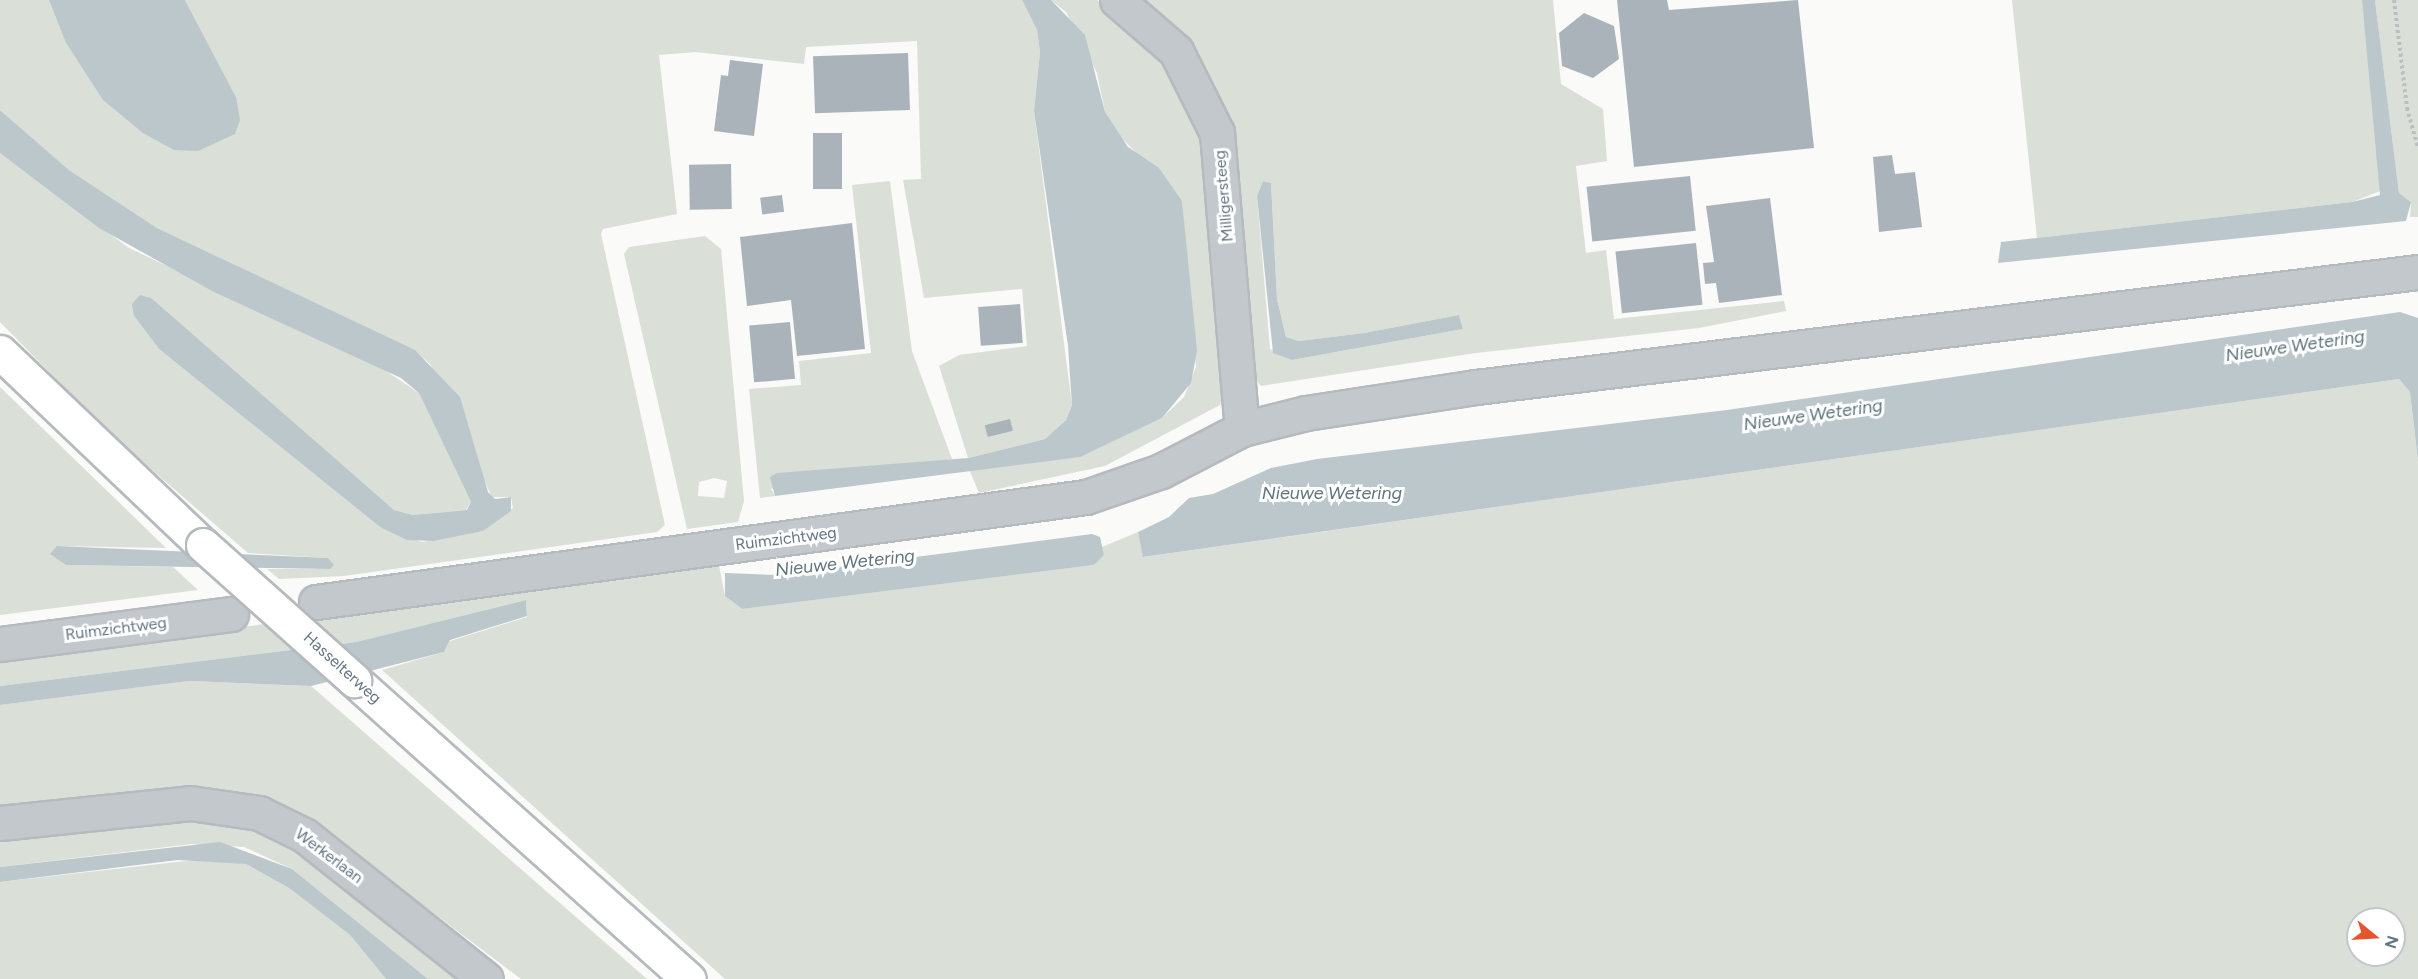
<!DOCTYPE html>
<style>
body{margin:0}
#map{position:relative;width:2418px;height:979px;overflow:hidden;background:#fafaf8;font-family:Figtree,sans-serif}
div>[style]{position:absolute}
.green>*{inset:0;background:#dadfd7}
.water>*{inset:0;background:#bbc7cb}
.building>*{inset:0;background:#aab3b9;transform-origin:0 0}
.path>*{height:4px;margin-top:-2px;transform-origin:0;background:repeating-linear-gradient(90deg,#bbbfc2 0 3px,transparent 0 6px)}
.roads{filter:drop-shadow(2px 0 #b5babe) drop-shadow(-2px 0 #b5babe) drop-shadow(0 2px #b5babe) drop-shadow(0 -2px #b5babe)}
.minor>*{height:33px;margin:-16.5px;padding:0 16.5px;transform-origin:16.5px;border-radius:16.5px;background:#c3c8cc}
.major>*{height:33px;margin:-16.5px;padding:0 16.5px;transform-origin:16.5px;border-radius:16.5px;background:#fff}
.bridges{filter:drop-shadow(2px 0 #b5babe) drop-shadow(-2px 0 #b5babe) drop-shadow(0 2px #b5babe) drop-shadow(0 -2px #b5babe)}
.major-bridge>*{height:33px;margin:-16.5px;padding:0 16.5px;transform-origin:16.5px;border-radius:16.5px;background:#fff}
span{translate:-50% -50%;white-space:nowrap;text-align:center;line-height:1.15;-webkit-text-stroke:6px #fff;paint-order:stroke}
.street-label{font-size:16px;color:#657683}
.water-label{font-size:18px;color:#60757c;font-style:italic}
.north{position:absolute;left:2346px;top:907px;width:60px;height:60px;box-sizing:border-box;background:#fff;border:2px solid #c1c8cd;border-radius:50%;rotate:108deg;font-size:16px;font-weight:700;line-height:24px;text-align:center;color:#657683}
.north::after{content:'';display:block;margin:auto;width:21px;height:27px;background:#e4572e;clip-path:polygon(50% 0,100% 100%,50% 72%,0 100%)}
</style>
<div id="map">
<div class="green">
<i style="clip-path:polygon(0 0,49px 0,65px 41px,236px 97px,185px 0,1022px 0,1037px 30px,1040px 52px,1034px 111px,1072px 405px,1066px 420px,1045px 439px,968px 458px,939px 366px,959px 355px,1027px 346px,1022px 289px,924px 298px,903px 180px,921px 179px,917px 41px,806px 47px,804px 64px,695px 52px,659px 55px,677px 214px,603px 229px,601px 234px,665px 525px,657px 532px,344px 576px,279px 579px,267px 569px,330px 569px,328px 558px,248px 553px,107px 431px,0 322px,0 153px,129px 248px,377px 365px,419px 393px,471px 502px,466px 510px,413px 515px,394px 510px,284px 416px,134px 316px,159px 349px,380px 527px,422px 542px,483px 531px,513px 508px,511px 497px,492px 497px,430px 364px,414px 350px,157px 228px,69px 170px,0 110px)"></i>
<i style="clip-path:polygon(1051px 0,1097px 0,1143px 31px,1168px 58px,1207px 136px,1224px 389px,1220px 405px,1105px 466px,979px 493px,969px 469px,1079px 457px,1162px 418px,1184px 397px,1196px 367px,1182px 201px,1119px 135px,1105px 112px,1097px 73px,1066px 12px)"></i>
<i style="clip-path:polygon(evenodd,1136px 0,1553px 0,1561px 84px,1603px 109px,1607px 161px,1576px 166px,1586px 253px,1606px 250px,1614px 319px,1784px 301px,1786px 311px,1699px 328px,1476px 353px,1261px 386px,1252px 375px,1234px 167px,1136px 0,1263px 181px,1271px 183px,1277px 299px,1286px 337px,1299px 341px,1364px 333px,1459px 315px,1463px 329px,1292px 360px,1270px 349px,1257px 196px,1263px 181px)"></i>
<i style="clip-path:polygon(2012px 0,2362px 0,2383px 190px,2352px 202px,2037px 238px)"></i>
<i style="clip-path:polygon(2375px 0,2418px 0,2418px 217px,2410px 217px,2411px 202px,2399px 193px)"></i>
<i style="clip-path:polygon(890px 181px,912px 351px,952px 459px,771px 489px,775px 496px,760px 498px,749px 389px,801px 385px,799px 361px,871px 353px,852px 185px)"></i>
<i style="clip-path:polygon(evenodd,705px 236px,721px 249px,744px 501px,738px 522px,687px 529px,624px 254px,629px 247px,705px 236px,714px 478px,727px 481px,724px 498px,698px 496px,699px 482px,714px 478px)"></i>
<i style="clip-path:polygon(evenodd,2399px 379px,2410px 392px,2418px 461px,2418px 979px,725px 979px,382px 670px,444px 652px,450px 641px,527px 617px,526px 600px,356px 642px,0 686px,0 663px,414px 602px,719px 565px,725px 596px,742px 609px,1094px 565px,1104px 555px,1102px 547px,1138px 532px,1144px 557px,2399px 379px,2358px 919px,2394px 919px,2394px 955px,2358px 955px,2358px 919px)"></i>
<i style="clip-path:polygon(0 387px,166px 548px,57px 546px,66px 565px,173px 567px,198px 590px,0 615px)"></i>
<i style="clip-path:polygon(189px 681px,311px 686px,647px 979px,521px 979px,326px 832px,258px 796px,225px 792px,0 807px,0 705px)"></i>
<i style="clip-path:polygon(194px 818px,246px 824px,289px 842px,465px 979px,428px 979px,292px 869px,244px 847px,192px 844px,0 867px,0 838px)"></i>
<i style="clip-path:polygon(212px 858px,246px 864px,289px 888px,350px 935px,386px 979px,0 979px,0 882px)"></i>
</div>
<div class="water">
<i style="clip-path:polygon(49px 0,185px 0,236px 97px,240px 120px,235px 134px,198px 151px,174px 150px,143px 133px,103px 100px,65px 41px)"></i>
<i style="clip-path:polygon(1022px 0,1051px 0,1085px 35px,1105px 112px,1128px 147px,1159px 168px,1182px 201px,1197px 351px,1191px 383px,1162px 418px,1080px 457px,775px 496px,770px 477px,777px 473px,968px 458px,1045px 439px,1066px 420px,1072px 405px,1068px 346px,1034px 111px,1040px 52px,1037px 30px)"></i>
<i style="clip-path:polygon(2362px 0,2375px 0,2399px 193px,2411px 202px,2406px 221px,1998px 263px,2001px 242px,2352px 202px,2380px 195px)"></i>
<i style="clip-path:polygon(0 110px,69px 170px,157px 228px,415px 350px,460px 397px,488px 492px,495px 499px,511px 497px,511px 511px,483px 531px,433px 541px,407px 540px,380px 527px,159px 349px,134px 316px,132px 304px,140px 295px,151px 298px,394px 510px,413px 515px,467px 510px,471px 502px,419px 393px,401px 378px,214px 292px,99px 228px,0 153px)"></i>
<i style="clip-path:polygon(1263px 181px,1271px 183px,1277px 299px,1286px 337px,1299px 341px,1364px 333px,1459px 315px,1463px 329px,1292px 360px,1273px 353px,1257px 196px)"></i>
<i style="clip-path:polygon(2400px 312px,2418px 318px,2418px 461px,2410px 392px,2399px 379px,1143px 557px,1138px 532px,1169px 517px,1189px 498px,1213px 494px,1271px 468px,1317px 459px,1727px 410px)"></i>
<i style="clip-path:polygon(1092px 534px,1100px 537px,1104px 555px,1094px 565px,742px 609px,725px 596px,725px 573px,777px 575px)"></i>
<i style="clip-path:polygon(57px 546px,328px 558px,334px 565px,330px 569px,66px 565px,50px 554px)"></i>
<i style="clip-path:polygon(526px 600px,527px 616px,450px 640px,444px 652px,311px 686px,189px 681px,0 705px,0 686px,356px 642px)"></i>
<i style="clip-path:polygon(220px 842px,292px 869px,428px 979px,386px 979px,350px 935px,289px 888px,246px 864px,178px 860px,0 882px,0 867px)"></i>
</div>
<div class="building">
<i style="clip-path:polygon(1617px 0,1667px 0,1669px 10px,1798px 0,1814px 148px,1634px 167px)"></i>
<i style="clip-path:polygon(1584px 13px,1614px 26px,1619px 59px,1593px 78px,1562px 66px,1559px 33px)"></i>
<i style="left:908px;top:53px;width:57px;height:95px;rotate:88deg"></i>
<i style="clip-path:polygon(730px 60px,763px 64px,754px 136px,714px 131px,721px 75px,728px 76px)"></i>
<i style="left:813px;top:133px;width:29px;height:56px"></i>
<i style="clip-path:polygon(1892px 155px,1895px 174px,1915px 172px,1922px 227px,1879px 232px,1873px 157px)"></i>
<i style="left:731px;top:164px;width:45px;height:42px;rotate:89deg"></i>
<i style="left:1690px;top:176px;width:55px;height:104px;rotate:84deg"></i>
<i style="left:782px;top:195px;width:17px;height:22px;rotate:83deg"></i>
<i style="clip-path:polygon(1770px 198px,1782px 295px,1719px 303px,1716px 283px,1705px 284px,1703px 263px,1714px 262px,1706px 206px)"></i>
<i style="clip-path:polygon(852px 223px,865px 349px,797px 356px,791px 300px,747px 306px,740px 237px)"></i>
<i style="left:1696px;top:243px;width:62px;height:81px;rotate:84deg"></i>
<i style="left:1020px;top:304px;width:39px;height:42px;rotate:86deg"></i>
<i style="left:790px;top:322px;width:57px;height:41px;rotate:85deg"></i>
<i style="left:1010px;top:419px;width:12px;height:26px;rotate:76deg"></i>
</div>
<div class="path">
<i style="left:2394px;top:0;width:109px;rotate:83.1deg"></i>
<i style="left:2407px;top:108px;width:41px;rotate:74.6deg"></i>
</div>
<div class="roads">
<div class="minor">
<i style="left:1117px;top:0;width:78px;rotate:40.8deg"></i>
<i style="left:1176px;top:51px;width:92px;rotate:63.4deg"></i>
<i style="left:1217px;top:133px;width:297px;rotate:85.2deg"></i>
<i style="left:316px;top:602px;width:777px;rotate:-7.77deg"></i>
<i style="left:1086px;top:497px;width:79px;rotate:-19.1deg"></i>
<i style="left:1161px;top:471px;width:91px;rotate:-27.4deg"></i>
<i style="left:1242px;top:429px;width:66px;rotate:-14deg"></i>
<i style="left:1306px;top:413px;width:172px;rotate:-8.7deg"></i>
<i style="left:1476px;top:387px;width:949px;rotate:-6.96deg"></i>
<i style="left:0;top:644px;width:233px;rotate:-7.4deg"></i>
<i style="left:0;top:823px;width:191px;rotate:-6deg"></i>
<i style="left:190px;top:803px;width:70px;rotate:8.2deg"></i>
<i style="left:259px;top:813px;width:50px;rotate:26.1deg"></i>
<i style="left:304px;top:835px;width:232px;rotate:38.4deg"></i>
</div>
<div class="major">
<i style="left:0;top:352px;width:280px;rotate:43.6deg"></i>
<i style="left:354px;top:680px;width:449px;rotate:41.8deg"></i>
</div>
</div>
<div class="bridges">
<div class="major-bridge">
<i style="left:203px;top:545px;width:203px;rotate:41.8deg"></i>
</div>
</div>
<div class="street-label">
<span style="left:1224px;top:196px;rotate:-95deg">Milligersteeg</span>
<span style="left:786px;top:539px;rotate:-7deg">Ruimzichtweg</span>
<span style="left:116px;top:629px;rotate:-7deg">Ruimzichtweg</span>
<span style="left:342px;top:668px;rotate:42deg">Hasselterweg</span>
<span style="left:329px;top:856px;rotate:37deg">Werkerlaan</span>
</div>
<div class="water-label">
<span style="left:2295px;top:346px;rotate:-8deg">Nieuwe Wetering</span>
<span style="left:1813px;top:415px;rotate:-8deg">Nieuwe Wetering</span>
<span style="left:1332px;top:493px">Nieuwe Wetering</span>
<span style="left:845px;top:563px;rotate:-6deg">Nieuwe Wetering</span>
</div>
<div class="north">N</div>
</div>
